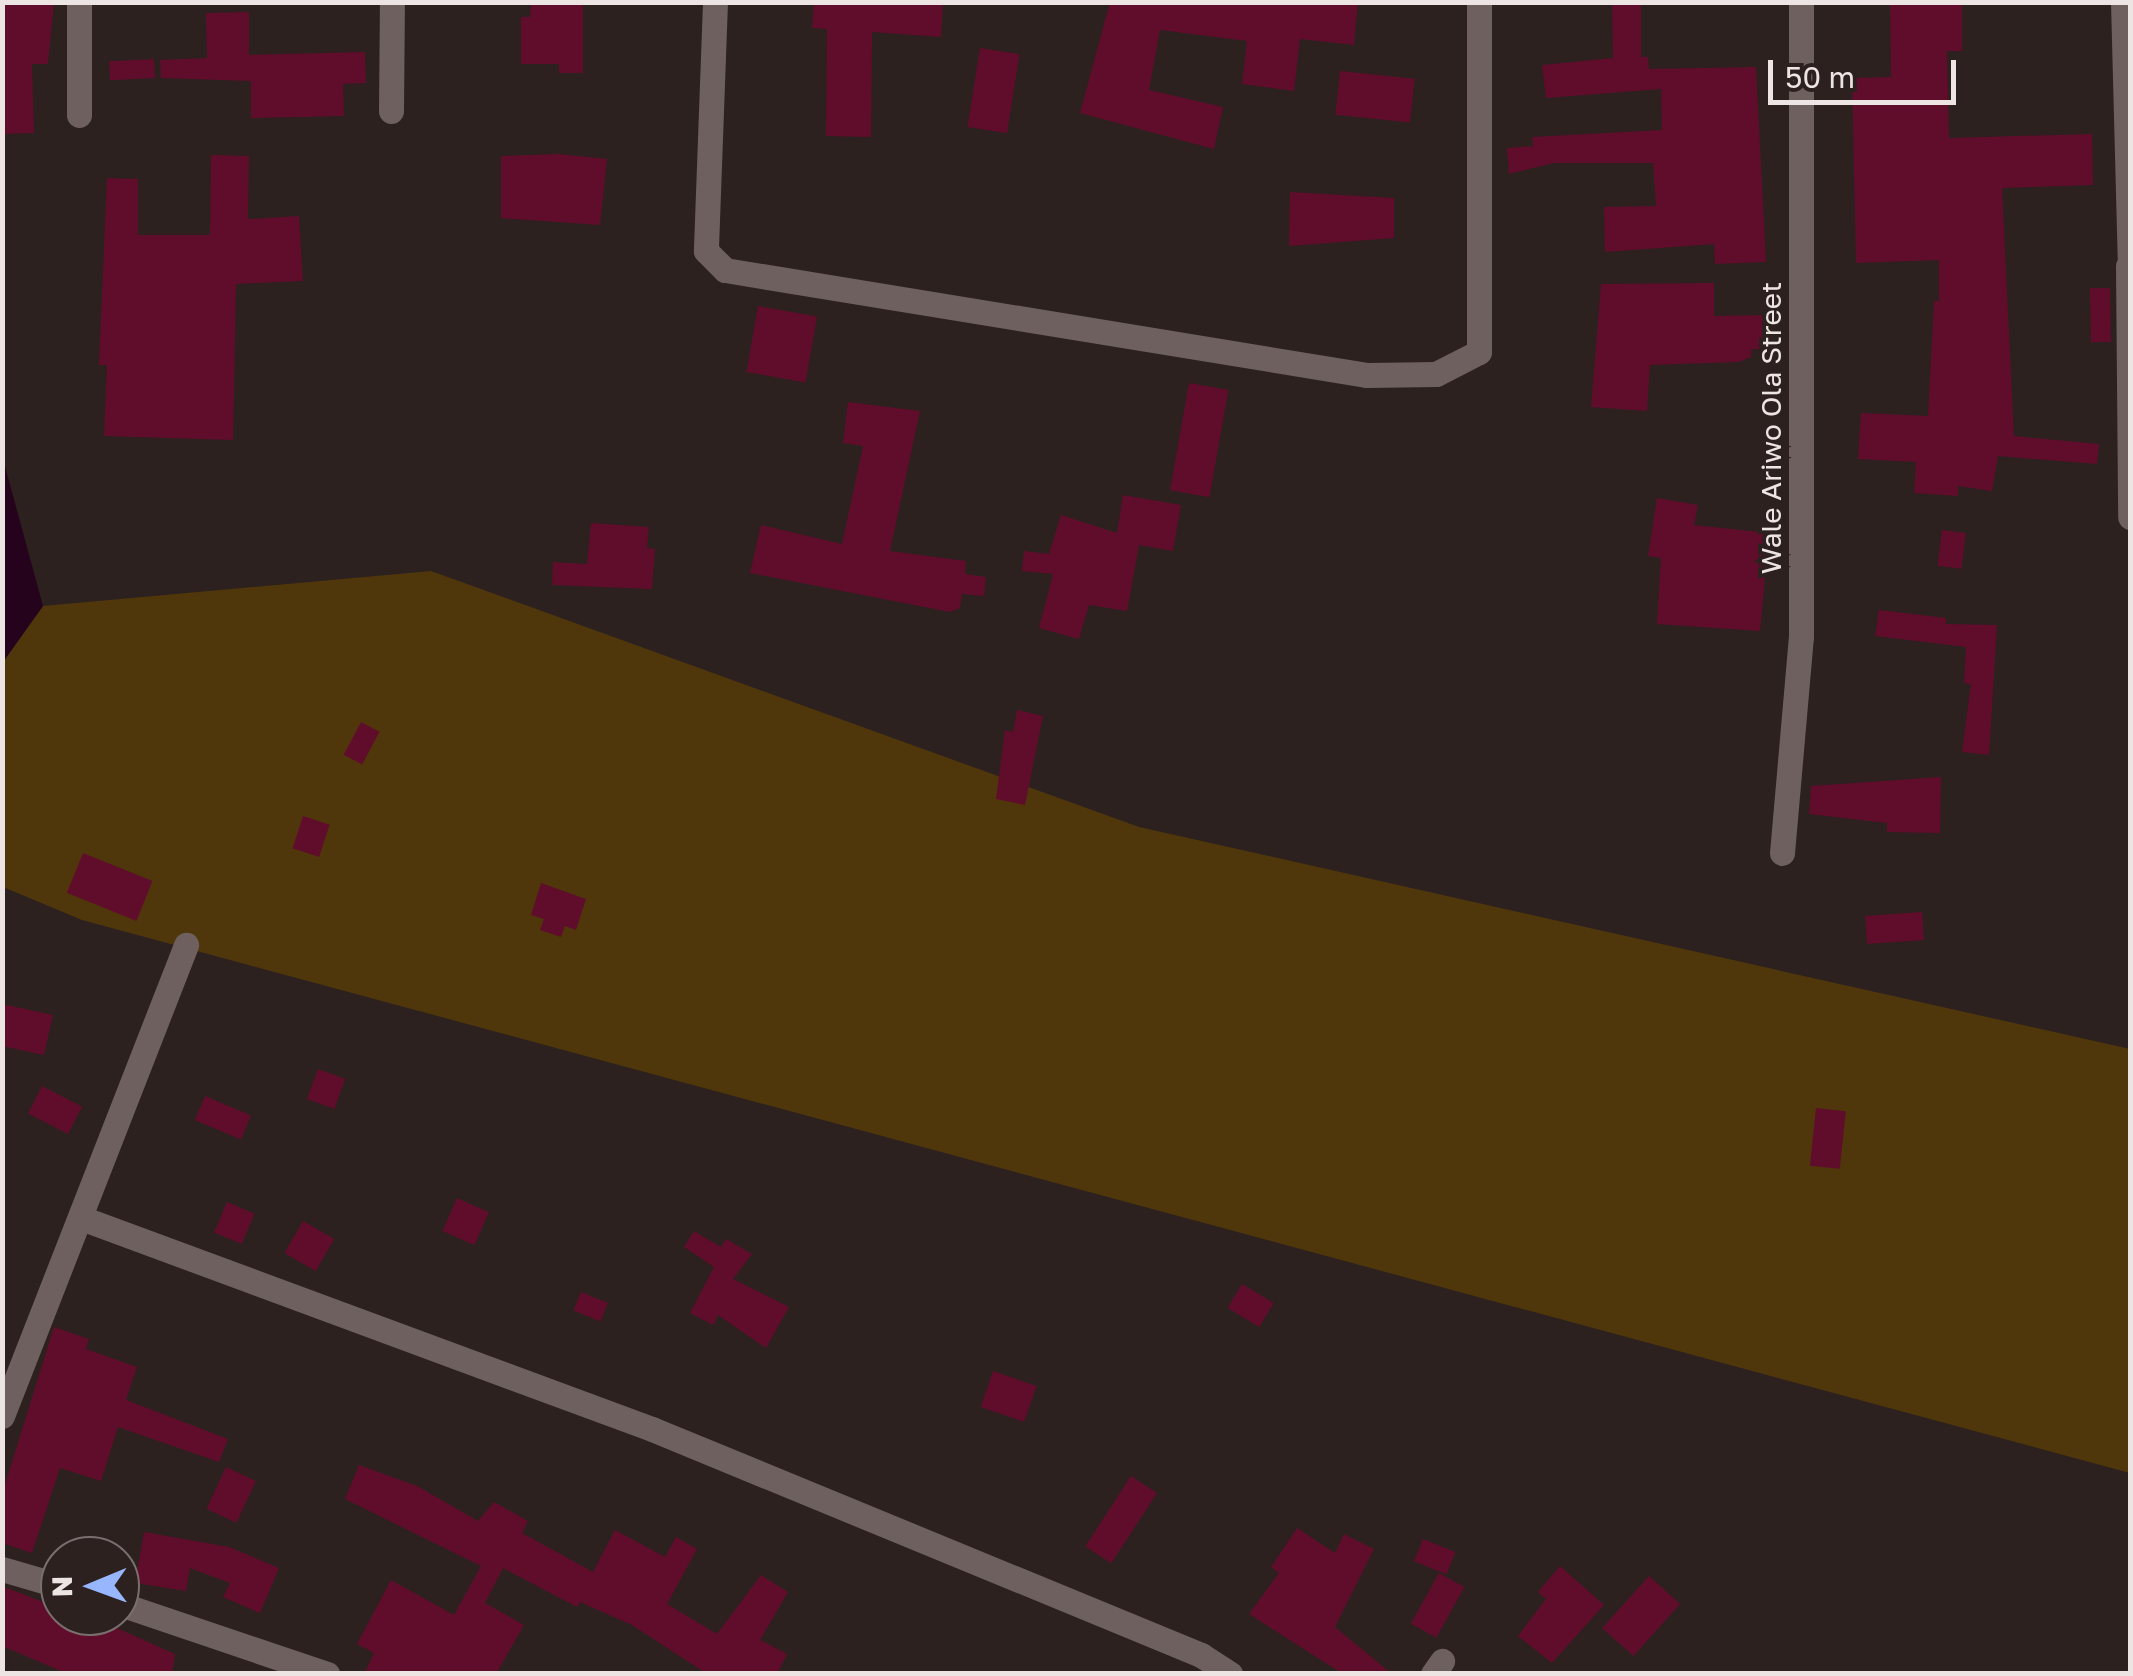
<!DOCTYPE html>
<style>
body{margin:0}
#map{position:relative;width:2133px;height:1676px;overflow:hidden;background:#2c211f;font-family:"Golos Text",sans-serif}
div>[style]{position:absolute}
.green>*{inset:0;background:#4f370b}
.water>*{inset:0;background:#25031c}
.building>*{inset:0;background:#600d2c;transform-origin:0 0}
.street>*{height:25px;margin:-12.5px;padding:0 12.5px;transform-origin:12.5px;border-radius:12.5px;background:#6e605e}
span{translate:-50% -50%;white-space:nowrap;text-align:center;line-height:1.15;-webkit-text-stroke:8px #2c211f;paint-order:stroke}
.street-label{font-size:28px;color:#ede5e4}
.frame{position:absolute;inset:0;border:5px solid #ede5e4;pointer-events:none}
.north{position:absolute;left:40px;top:1536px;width:100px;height:100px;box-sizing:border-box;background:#2c211f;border:2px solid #796f6e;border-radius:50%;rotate:269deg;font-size:28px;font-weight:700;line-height:40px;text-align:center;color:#ede5e4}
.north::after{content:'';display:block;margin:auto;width:35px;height:45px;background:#98b6fd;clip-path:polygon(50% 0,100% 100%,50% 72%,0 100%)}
.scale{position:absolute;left:1768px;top:60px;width:188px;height:45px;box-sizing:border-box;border:5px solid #ede5e4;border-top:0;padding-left:12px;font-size:30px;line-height:35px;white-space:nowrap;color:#ede5e4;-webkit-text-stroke:8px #2c211f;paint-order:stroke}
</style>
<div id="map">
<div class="green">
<i style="clip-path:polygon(431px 571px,1139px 827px,2130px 1049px,2130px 1473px,82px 920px,3px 887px,3px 662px,43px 606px)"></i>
</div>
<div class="water">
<i style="clip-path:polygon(3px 459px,43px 606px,3px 662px,2px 662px)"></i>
</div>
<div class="building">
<i style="clip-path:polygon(2px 2px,54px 2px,48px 64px,32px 64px,34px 133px,2px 134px)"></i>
<i style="clip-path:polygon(531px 2px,583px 2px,583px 73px,559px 73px,559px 64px,521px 64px,521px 17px,530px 17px)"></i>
<i style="clip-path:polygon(814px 2px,943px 2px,941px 37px,872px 32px,871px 137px,826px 136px,827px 29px,812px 28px)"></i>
<i style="clip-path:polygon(1110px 2px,1358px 2px,1354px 45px,1300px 39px,1294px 91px,1242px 84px,1247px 41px,1160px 30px,1149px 90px,1223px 107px,1214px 149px,1080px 113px)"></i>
<i style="clip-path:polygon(1612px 2px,1641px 2px,1641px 57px,1648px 57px,1649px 69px,1756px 67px,1766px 262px,1715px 264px,1714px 244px,1605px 252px,1604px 207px,1656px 206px,1653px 163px,1554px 163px,1509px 174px,1507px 148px,1533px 146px,1532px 137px,1662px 130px,1661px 89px,1546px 98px,1542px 65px,1613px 58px)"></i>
<i style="clip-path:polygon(1890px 2px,1962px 2px,1962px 51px,1947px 51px,1949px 138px,2092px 134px,2093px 185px,2002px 188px,2014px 436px,2099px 444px,2097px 464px,1998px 456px,1992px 491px,1958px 486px,1958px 496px,1914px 493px,1916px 462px,1858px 459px,1861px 413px,1928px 416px,1934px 301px,1939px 301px,1939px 260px,1856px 263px,1852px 78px,1891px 77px)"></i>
<i style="clip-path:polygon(249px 12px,249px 55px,365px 52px,366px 83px,343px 84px,344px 116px,251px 118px,251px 81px,161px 78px,160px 60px,207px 58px,206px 13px)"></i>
<i style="left:980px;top:48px;width:40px;height:80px;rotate:9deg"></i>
<i style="left:154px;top:59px;width:19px;height:45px;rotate:87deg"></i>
<i style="left:1340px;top:71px;width:75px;height:44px;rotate:6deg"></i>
<i style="clip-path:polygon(559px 154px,607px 159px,600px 225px,501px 218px,501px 156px)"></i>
<i style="clip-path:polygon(211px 155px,249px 156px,248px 219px,299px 216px,303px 281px,236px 284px,233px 440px,104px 436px,107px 365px,99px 365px,107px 178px,138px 179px,138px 235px,210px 235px)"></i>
<i style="clip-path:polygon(1290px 192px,1394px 198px,1394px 238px,1289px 246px)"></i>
<i style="clip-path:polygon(1714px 283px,1714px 316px,1768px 315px,1769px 349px,1751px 349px,1751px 357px,1739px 362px,1650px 365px,1647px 411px,1591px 407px,1601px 284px)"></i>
<i style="left:2110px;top:288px;width:54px;height:20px;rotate:89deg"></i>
<i style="left:758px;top:306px;width:60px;height:67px;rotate:10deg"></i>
<i style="left:1189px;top:383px;width:40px;height:109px;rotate:10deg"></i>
<i style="clip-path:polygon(848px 402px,920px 411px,890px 551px,966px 561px,965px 574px,986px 577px,984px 596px,962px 594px,960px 608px,950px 612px,750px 573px,761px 525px,842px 544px,863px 446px,843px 443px)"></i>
<i style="clip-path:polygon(1123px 495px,1181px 505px,1173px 551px,1139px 545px,1127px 611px,1089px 605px,1079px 639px,1039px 628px,1053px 574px,1022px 571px,1024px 551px,1049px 554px,1061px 515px,1117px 533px)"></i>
<i style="clip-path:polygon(1657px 498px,1698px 505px,1694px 525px,1769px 533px,1760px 631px,1657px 624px,1661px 558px,1648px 556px)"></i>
<i style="clip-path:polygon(591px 523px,649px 527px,647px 548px,655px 549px,652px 589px,552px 585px,553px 562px,587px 564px)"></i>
<i style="left:1942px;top:530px;width:24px;height:36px;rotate:7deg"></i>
<i style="clip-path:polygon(1879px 610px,1946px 618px,1946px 624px,1997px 625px,1989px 755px,1962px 752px,1971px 684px,1964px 683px,1966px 647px,1875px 636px)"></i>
<i style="clip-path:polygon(1017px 710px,1043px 716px,1025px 805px,996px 799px,1005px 730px,1013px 732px)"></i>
<i style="left:361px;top:722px;width:21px;height:37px;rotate:28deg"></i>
<i style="clip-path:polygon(1941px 777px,1940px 833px,1887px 832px,1887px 823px,1809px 814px,1811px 786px)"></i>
<i style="left:303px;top:816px;width:28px;height:34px;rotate:18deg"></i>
<i style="left:83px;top:853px;width:75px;height:43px;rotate:22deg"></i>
<i style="clip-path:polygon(541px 883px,586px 899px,576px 930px,565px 926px,561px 937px,540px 930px,544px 919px,531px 915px)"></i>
<i style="left:1922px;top:912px;width:28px;height:57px;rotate:86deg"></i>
<i style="clip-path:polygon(2px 1004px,53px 1015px,44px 1055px,2px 1046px)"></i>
<i style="left:318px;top:1069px;width:29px;height:32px;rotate:20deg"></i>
<i style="left:42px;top:1086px;width:45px;height:31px;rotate:27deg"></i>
<i style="left:205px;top:1096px;width:50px;height:26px;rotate:23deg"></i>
<i style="left:1816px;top:1108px;width:30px;height:58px;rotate:6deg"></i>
<i style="left:457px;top:1198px;width:35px;height:36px;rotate:24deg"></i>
<i style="left:227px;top:1202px;width:30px;height:33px;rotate:23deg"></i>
<i style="left:303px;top:1221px;width:36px;height:37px;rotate:30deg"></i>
<i style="clip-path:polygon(694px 1231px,721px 1247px,726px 1239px,752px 1254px,733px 1279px,789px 1307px,766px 1348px,718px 1315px,713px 1325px,690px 1313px,714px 1267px,684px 1247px)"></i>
<i style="left:1242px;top:1284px;width:37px;height:28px;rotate:31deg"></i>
<i style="left:581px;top:1292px;width:29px;height:20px;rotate:22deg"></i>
<i style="clip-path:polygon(54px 1327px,89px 1339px,86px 1349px,137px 1367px,126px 1400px,228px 1439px,219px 1462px,118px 1427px,101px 1481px,60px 1468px,32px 1553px,2px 1543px,2px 1494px)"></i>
<i style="left:993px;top:1371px;width:46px;height:38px;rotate:19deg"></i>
<i style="clip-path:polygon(359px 1465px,417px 1486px,478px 1521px,494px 1502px,528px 1521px,522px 1533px,593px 1572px,615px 1530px,665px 1557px,676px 1537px,697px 1549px,667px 1604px,717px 1634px,761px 1575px,788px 1592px,760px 1640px,787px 1654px,777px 1674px,707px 1674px,632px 1625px,580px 1602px,577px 1607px,503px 1568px,485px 1603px,524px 1625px,496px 1674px,364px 1674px,374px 1653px,357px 1644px,391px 1580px,454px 1615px,481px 1566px,345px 1499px)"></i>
<i style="left:226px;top:1467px;width:33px;height:46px;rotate:25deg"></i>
<i style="left:1131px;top:1476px;width:31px;height:84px;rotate:33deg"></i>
<i style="clip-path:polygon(1297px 1528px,1335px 1553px,1344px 1534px,1374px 1549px,1335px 1627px,1392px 1674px,1343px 1674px,1249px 1614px,1279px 1573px,1271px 1567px)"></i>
<i style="clip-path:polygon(144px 1532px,229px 1547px,279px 1568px,260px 1613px,223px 1597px,230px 1583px,190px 1568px,186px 1591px,135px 1583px)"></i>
<i style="left:1423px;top:1539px;width:35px;height:24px;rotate:22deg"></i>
<i style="clip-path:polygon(1560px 1566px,1604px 1605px,1552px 1663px,1518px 1636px,1546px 1599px,1538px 1592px)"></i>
<i style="left:1439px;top:1573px;width:29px;height:58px;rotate:29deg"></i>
<i style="left:1649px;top:1576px;width:42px;height:70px;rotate:42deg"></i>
<i style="clip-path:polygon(2px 1586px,51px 1605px,49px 1611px,94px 1634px,99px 1620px,175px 1654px,172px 1674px,68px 1674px,2px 1646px)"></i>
</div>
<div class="street">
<i style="left:715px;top:2px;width:249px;rotate:92.1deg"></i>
<i style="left:706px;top:251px;width:27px;rotate:45deg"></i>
<i style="left:725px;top:270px;width:651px;rotate:9.29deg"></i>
<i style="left:1367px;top:375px;width:69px;rotate:-0.8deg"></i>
<i style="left:1436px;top:374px;width:48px;rotate:-27.1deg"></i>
<i style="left:1479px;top:352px;width:350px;rotate:-90deg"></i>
<i style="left:2123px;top:2px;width:264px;rotate:88.5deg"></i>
<i style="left:391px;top:111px;width:109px;rotate:-89.5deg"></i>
<i style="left:79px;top:115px;width:113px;rotate:-90deg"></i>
<i style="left:2128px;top:266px;width:251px;rotate:89.5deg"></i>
<i style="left:1782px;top:853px;width:217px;rotate:-85deg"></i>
<i style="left:1801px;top:637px;width:635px;rotate:-90deg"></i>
<i style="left:84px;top:1219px;width:606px;rotate:20.29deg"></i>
<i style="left:652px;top:1429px;width:594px;rotate:22.37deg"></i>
<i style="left:1201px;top:1655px;width:35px;rotate:33deg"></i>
<i style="left:2px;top:1416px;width:506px;rotate:-68.66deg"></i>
<i style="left:2px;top:1569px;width:60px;rotate:16.3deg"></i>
<i style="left:120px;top:1604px;width:219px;rotate:18.7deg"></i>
<i style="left:1433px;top:1674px;width:16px;rotate:-55deg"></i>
</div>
<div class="street-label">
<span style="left:1771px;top:428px;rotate:-90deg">Wale Ariwo Ola Street</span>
</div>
<div class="frame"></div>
<div class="north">N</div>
<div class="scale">50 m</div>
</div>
